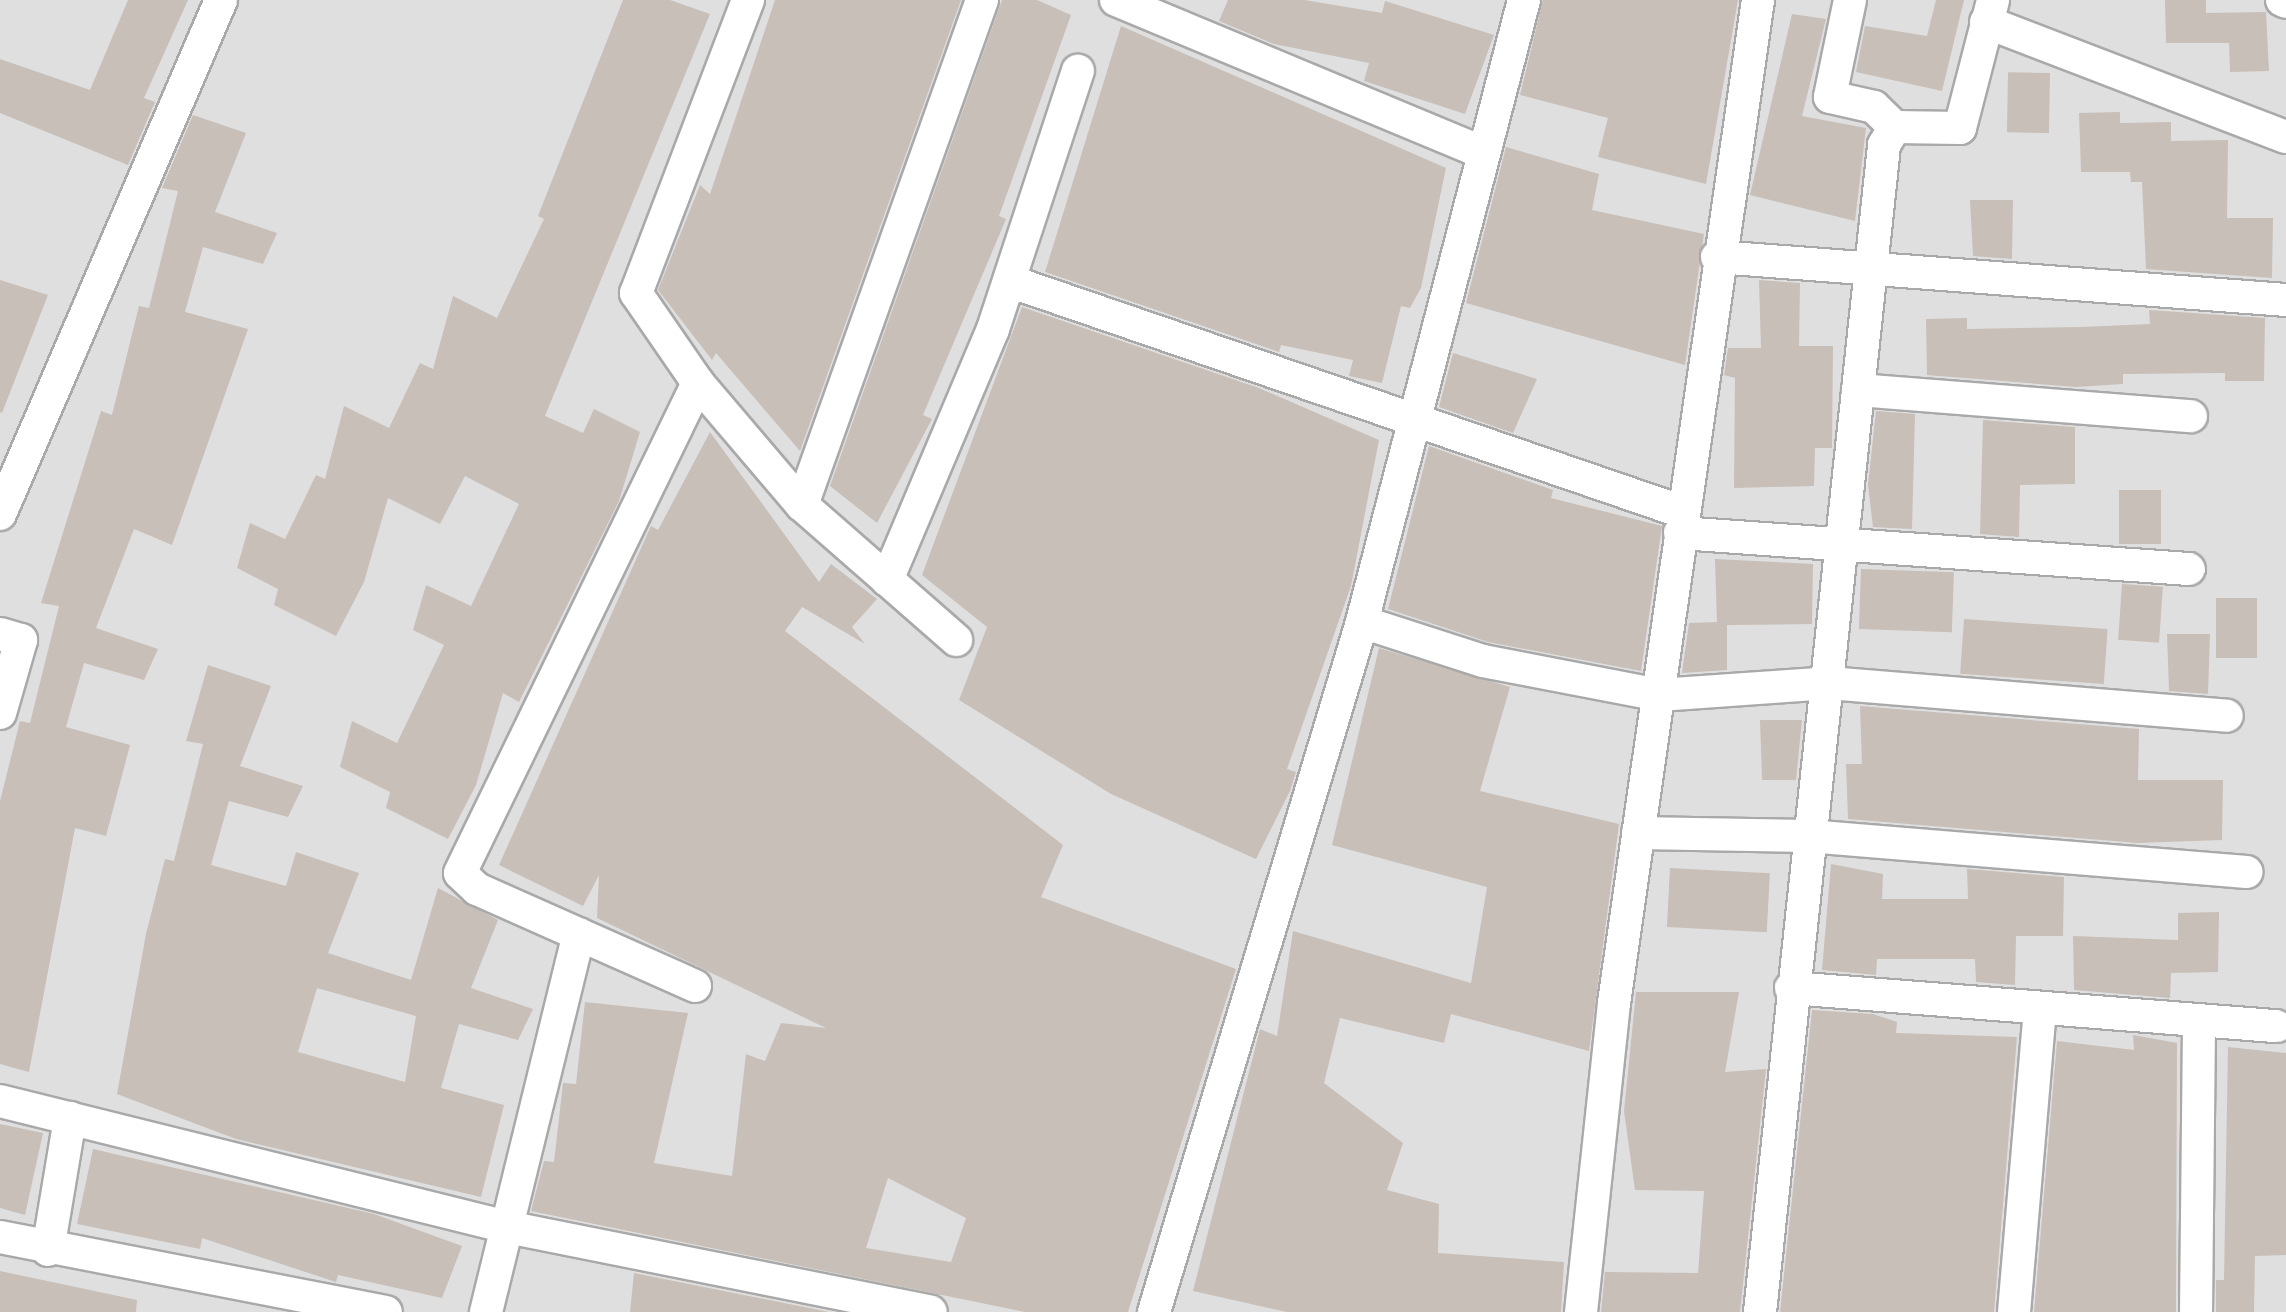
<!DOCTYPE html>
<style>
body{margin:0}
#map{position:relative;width:2286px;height:1312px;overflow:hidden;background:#f2efe9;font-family:Jost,sans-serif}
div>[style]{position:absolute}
.residential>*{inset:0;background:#e0dfdf;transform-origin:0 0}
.building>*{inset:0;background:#c7bfb8;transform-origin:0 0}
.roads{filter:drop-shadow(2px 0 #a9a9a9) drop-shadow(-2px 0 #a9a9a9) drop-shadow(0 2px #a9a9a9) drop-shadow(0 -2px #a9a9a9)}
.minor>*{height:32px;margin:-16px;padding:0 16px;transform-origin:16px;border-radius:16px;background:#fff}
span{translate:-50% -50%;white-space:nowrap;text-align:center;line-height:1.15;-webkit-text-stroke:10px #fff;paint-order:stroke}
</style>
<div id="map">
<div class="residential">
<i style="left:0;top:0;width:2286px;height:1312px"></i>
</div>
<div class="building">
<i style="clip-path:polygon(128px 0,188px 0,144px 98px,155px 102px,128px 165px,0 113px,0 59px,90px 90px)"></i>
<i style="clip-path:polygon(623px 0,670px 0,710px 14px,545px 416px,583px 433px,594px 409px,640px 432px,619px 501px,519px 702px,503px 693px,476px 785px,448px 839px,386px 808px,390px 792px,340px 767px,352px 721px,397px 743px,444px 645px,413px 630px,426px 585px,471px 606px,519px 504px,465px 476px,440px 524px,388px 498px,364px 582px,336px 636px,274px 605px,278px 589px,237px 568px,250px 523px,285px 539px,316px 475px,325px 479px,344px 406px,389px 428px,420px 363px,433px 369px,453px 296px,497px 318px,544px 219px,538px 216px)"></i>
<i style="clip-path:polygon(775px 0,961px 0,800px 451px,716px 353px,712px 360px,658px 290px,700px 185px,710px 194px)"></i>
<i style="clip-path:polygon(1002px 0,1037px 0,1071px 15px,999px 216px,1006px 219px,923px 415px,932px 419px,877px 523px,830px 486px)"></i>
<i style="clip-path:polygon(1228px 0,1305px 0,1382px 13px,1385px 1px,1494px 35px,1465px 114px,1364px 81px,1369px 63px,1274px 44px,1219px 21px)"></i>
<i style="clip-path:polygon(1543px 0,1738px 0,1706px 184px,1598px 157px,1608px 118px,1520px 95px)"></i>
<i style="clip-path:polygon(1936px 0,1964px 0,1942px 91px,1856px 72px,1865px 26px,1927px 36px)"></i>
<i style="clip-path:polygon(2165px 0,2206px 0,2206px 13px,2266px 12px,2269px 71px,2230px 72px,2229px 43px,2166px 43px)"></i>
<i style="clip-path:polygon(1792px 14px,1826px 19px,1802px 116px,1866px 128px,1855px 221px,1750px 195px)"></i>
<i style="clip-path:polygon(1121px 26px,1446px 168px,1421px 288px,1410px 308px,1401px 306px,1382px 383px,1349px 376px,1353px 360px,1281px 345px,1279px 352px,1045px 272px)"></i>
<i style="left:2050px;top:73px;width:60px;height:42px;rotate:91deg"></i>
<i style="clip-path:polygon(2120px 112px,2120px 123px,2171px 122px,2171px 141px,2228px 140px,2227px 218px,2273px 218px,2272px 278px,2146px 269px,2142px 182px,2131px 182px,2130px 172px,2081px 172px,2079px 113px)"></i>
<i style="clip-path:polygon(193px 115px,246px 133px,215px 212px,277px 233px,263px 264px,203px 247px,185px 312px,248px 329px,172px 545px,134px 529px,96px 628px,158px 649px,144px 680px,84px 663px,66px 727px,130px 745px,106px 836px,75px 828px,29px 1072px,0 1064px,0 801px,20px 721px,30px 723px,59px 606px,41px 603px,101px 411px,112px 415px,139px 306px,149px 308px,178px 191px,162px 188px)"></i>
<i style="clip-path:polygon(1506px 147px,1599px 174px,1592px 210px,1704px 234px,1685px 365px,1466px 303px)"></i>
<i style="clip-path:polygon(1970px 200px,2013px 200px,2012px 259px,1973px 256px)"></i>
<i style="clip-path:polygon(0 280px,48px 295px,2px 413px,0 412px)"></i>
<i style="clip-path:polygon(1759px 280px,1800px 283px,1799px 346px,1833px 346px,1832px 448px,1815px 448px,1814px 486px,1734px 488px,1735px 378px,1724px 375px,1728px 348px,1761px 348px)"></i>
<i style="clip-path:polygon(1022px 307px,1259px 388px,1379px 440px,1351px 586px,1287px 769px,1296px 772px,1290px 791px,1256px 859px,1111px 794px,959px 700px,987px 627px,922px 575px)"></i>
<i style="clip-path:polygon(2149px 310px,2265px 318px,2264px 381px,2225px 381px,2225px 373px,2123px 374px,2123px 384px,2076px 387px,1927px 375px,1926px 319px,1967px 318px,1967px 329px,2082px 327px,2150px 324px)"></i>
<i style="clip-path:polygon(1453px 353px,1537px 379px,1513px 433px,1439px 407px)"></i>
<i style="clip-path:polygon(1876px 411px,1915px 414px,1912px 529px,1873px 527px,1868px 485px)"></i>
<i style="clip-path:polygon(1983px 420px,2075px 427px,2075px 484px,2020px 485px,2019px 537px,1980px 534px)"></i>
<i style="clip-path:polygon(evenodd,710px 432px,819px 582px,831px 564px,877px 599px,852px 627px,865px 644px,802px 607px,785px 631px,1063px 845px,1041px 897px,1236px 969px,1128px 1312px,1025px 1312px,531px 1211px,544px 1161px,554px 1162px,563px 1083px,576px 1084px,585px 1002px,688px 1013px,654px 1163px,732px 1176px,746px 1054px,765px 1061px,781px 1023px,826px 1028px,597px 918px,599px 875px,583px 906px,499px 865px,651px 526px,658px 530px,710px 432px,888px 1178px,966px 1218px,951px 1262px,866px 1248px,888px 1178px)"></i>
<i style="clip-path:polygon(1429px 446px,1553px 490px,1551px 498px,1662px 526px,1641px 671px,1488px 642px,1388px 609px)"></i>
<i style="left:2119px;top:490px;width:42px;height:54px"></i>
<i style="clip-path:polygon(1715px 559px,1813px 564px,1812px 624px,1727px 625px,1727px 670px,1682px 673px,1689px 623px,1717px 622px)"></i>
<i style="left:1861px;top:569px;width:93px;height:60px;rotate:2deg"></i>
<i style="left:2122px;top:584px;width:41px;height:56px;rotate:4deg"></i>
<i style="left:2216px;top:598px;width:41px;height:60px"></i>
<i style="left:1964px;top:619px;width:144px;height:55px;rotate:4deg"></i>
<i style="clip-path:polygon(2167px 634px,2210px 634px,2208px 694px,2169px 691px)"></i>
<i style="clip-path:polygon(1379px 648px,1510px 687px,1480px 791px,1619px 824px,1589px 1051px,1451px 1014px,1444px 1043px,1340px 1018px,1324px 1083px,1403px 1143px,1387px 1190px,1439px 1204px,1438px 1253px,1564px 1262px,1561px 1312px,1287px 1312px,1193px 1291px,1260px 1029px,1277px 1036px,1293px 931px,1471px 983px,1487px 887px,1332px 845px)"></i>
<i style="clip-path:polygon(evenodd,208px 665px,271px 686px,240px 766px,303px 786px,288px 817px,229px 801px,211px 865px,286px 886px,296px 852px,359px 873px,328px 953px,411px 980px,438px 888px,498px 920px,471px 988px,533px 1009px,518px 1040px,459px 1024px,441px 1088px,504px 1105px,481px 1197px,236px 1139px,117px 1094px,146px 934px,165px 859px,174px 861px,203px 744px,186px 741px,208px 665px,317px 988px,416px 1016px,405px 1082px,298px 1052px,317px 988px)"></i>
<i style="clip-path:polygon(1860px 706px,2139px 729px,2138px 780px,2223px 780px,2222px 840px,2138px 843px,1848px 819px,1846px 764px,1862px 764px)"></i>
<i style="clip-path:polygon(1760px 720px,1802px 720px,1796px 780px,1762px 780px)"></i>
<i style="clip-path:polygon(1831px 864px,1883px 874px,1882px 899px,1968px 899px,1967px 869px,2064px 877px,2063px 936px,2016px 936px,2015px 985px,1976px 982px,1975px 959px,1877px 959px,1876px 975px,1822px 970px)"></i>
<i style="left:1670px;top:868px;width:100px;height:59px;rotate:3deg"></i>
<i style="clip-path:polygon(2219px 912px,2218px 972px,2171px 973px,2170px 998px,2074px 990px,2073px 936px,2178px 940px,2178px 913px)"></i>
<i style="clip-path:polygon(1636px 992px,1739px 992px,1725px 1072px,1766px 1069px,1740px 1312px,1601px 1312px,1605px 1272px,1698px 1273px,1704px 1191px,1635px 1190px,1624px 1111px)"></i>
<i style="clip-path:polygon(1812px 1010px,1873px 1014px,1897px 1022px,1896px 1033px,2017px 1037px,1994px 1312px,1780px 1312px)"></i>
<i style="clip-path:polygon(2133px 1035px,2177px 1043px,2176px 1312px,2034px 1312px,2057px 1041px,2134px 1050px)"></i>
<i style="clip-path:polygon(2228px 1047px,2286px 1053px,2286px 1255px,2255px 1256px,2254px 1312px,2216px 1312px,2216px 1280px,2224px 1280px)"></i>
<i style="clip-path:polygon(0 1124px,43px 1133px,25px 1215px,0 1208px)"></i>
<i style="clip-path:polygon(93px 1149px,374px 1214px,462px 1246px,442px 1298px,338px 1275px,336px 1282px,202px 1238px,200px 1249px,77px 1224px)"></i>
<i style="clip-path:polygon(0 1271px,137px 1300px,136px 1312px,0 1312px)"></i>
<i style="clip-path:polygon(634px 1273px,829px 1312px,630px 1312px)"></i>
</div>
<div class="roads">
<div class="minor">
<i style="left:748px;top:0;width:314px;rotate:110.9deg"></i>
<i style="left:636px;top:293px;width:109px;rotate:55.4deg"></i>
<i style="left:698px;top:383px;width:160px;rotate:49.6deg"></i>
<i style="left:802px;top:505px;width:205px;rotate:41.2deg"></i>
<i style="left:1116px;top:0;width:396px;rotate:22.6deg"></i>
<i style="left:1850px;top:0;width:99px;rotate:101.7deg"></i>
<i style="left:1830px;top:97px;width:45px;rotate:12.8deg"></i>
<i style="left:1874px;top:107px;width:29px;rotate:44deg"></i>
<i style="left:2282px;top:0;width:4px;rotate:27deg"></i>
<i style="left:1986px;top:22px;width:321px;rotate:21deg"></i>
<i style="left:1717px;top:257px;width:571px;rotate:4.32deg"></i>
<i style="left:1009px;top:281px;width:712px;rotate:18.92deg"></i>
<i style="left:1858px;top:390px;width:334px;rotate:4.5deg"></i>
<i style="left:802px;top:505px;width:536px;rotate:-70.38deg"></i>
<i style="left:0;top:514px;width:559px;rotate:-66.73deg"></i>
<i style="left:1680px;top:533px;width:510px;rotate:4.05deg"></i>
<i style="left:887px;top:580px;width:272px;rotate:-67.1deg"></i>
<i style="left:993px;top:329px;width:272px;rotate:-71.8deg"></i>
<i style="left:1362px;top:622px;width:127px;rotate:17.9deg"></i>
<i style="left:1483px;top:661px;width:179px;rotate:10.9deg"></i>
<i style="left:1659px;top:695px;width:170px;rotate:-4deg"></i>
<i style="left:1829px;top:683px;width:399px;rotate:4.7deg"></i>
<i style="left:0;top:634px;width:22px;rotate:16deg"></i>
<i style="left:21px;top:640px;width:76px;rotate:106deg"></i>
<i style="left:1638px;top:833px;width:170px;rotate:1deg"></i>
<i style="left:1808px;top:836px;width:440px;rotate:4.7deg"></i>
<i style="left:695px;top:986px;width:239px;rotate:-156deg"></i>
<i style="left:477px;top:889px;width:23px;rotate:-137deg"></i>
<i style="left:460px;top:873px;width:545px;rotate:-64.09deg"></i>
<i style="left:1791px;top:988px;width:487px;rotate:4.5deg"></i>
<i style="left:0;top:1101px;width:522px;rotate:13.96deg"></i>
<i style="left:507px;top:1227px;width:432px;rotate:11.3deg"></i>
<i style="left:0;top:1237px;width:393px;rotate:11deg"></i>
<i style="left:48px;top:1250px;width:134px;rotate:-80.5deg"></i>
<i style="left:486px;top:1312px;width:389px;rotate:-76.2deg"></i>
<i style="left:1154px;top:1312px;width:721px;rotate:-73.22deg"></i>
<i style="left:1362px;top:622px;width:643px;rotate:-75.4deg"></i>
<i style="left:1581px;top:1312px;width:311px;rotate:-83.9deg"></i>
<i style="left:1614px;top:1003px;width:1013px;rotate:-81.83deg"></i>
<i style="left:1760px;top:1312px;width:1174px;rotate:-83.93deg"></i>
<i style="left:1884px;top:145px;width:21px;rotate:-59deg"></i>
<i style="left:1895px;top:127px;width:65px;rotate:0.9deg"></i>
<i style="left:1960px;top:128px;width:132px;rotate:-75.5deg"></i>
<i style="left:2014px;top:1312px;width:305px;rotate:-85.1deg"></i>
<i style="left:2196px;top:1312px;width:292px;rotate:-89.4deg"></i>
</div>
</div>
</div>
